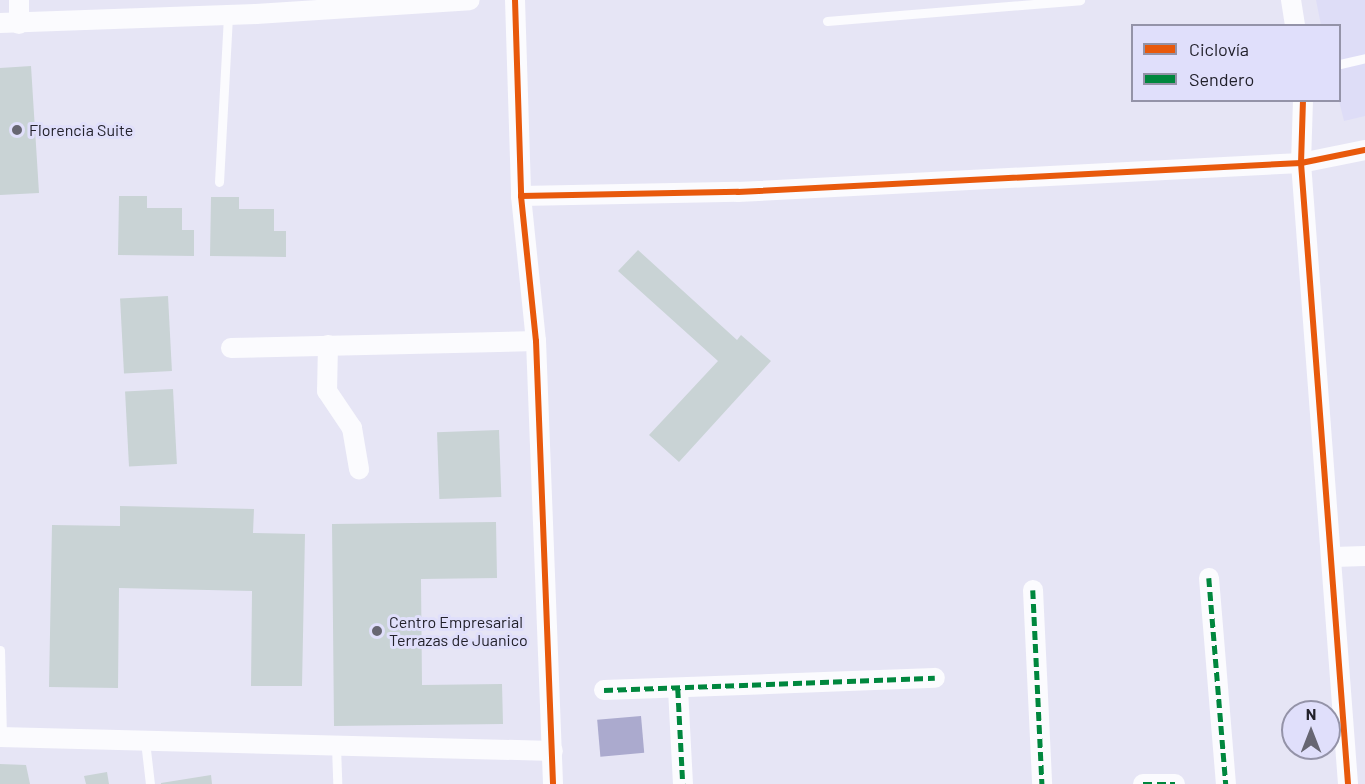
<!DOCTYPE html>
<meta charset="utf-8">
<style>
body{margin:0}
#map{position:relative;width:1365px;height:784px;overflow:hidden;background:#e6e5f5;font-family:Barlow,sans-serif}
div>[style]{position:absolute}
.built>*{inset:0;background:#deddf7}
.water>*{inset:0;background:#abaace;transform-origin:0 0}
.building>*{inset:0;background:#c9d3d5;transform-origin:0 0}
.lane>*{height:9px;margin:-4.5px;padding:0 4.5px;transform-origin:4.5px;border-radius:4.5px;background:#fbfbfe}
.street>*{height:20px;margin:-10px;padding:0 10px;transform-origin:10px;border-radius:10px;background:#fbfbfe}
.quiet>*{height:4.5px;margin-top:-2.25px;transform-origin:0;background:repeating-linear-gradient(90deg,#00873e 0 9px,transparent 0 13.5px)}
.cycleway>*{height:6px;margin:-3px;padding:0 3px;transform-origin:3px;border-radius:3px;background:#e8590c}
.dots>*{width:16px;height:16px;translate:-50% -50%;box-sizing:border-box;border:3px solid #e0dffb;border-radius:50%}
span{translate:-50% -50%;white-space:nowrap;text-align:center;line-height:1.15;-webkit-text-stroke:6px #e0dffb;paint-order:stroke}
.poi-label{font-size:16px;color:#22212b}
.left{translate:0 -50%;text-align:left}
.legend{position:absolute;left:1131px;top:24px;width:210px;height:78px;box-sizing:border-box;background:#e0dffb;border:2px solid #9493a8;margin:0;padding:8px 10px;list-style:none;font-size:18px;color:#22212b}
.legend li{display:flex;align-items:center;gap:12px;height:30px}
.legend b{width:30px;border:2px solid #9493a8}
.north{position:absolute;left:1281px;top:700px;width:60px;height:60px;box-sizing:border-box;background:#e0dffb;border:2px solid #9493a8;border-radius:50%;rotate:0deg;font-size:16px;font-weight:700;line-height:24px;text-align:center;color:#22212b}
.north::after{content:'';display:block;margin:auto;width:21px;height:27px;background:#676672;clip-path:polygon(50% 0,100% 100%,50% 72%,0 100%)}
</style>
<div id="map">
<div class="built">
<i style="clip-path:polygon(1316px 0,1365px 0,1365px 116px,1344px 121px,1339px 101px,1340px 26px,1321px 25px)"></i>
</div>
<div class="water">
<i style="left:641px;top:716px;width:37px;height:44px;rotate:85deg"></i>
</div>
<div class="building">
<i style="clip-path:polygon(31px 66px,39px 193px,0 195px,0 68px)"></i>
<i style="clip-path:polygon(119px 196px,147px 196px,147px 208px,182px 208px,182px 230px,194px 230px,194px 256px,118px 255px)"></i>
<i style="clip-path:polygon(211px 197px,239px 197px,239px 209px,274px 209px,274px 231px,286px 231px,286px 257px,210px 256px)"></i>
<i style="clip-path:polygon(638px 250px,737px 340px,741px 335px,771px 361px,679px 462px,649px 435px,718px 361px,618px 271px)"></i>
<i style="left:168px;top:296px;width:75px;height:48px;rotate:87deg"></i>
<i style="left:173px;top:389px;width:75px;height:48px;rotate:87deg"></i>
<i style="left:499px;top:430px;width:67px;height:62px;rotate:88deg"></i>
<i style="clip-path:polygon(120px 506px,254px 509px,253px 533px,305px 534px,302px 686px,251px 686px,252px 591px,119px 588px,118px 688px,49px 687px,52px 525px,120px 526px)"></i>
<i style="clip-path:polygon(496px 522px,497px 578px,421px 579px,422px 685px,502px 684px,503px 724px,334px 726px,332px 524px)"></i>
<i style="clip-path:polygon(0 764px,26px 765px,30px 784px,0 784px)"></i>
<i style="clip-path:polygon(107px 772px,109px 784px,86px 784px,84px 776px)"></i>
<i style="clip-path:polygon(211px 775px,212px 784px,161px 784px,161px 783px)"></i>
</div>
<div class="lane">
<i style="left:827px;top:21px;width:254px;rotate:-4.7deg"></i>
<i style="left:1340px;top:64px;width:26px;rotate:-13deg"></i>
<i style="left:219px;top:182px;width:167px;rotate:-86.9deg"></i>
<i style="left:0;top:650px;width:87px;rotate:88.7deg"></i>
<i style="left:145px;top:741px;width:43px;rotate:83.4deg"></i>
<i style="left:336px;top:746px;width:38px;rotate:88deg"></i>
</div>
<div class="street">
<i style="left:19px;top:0;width:24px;rotate:90deg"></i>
<i style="left:515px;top:0;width:196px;rotate:88.2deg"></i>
<i style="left:521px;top:196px;width:146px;rotate:84.1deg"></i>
<i style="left:536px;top:341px;width:443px;rotate:87.8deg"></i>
<i style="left:1291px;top:0;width:26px;rotate:81deg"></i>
<i style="left:0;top:23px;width:256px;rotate:-2deg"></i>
<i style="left:256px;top:14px;width:214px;rotate:-3.7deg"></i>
<i style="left:1303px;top:100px;width:63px;rotate:91.8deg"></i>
<i style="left:1301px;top:163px;width:623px;rotate:85.67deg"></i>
<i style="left:521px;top:196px;width:217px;rotate:-1.1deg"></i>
<i style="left:738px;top:192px;width:564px;rotate:-2.95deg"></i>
<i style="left:1301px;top:163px;width:65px;rotate:-11.5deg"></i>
<i style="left:328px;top:345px;width:46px;rotate:91.2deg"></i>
<i style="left:327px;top:391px;width:45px;rotate:56deg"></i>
<i style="left:352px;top:428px;width:42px;rotate:80.3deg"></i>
<i style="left:231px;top:348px;width:305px;rotate:-1.3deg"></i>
<i style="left:1334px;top:557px;width:31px;rotate:-2deg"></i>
<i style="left:1209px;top:578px;width:207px;rotate:85.3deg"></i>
<i style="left:1033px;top:590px;width:194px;rotate:87.3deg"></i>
<i style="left:678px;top:689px;width:95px;rotate:87deg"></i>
<i style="left:604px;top:690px;width:331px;rotate:-2.1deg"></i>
<i style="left:0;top:737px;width:553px;rotate:1.45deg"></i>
<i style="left:1143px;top:784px;width:32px"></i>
</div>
<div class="quiet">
<i style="left:1209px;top:578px;width:207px;rotate:85.3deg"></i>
<i style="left:1033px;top:590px;width:194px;rotate:87.3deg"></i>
<i style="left:678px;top:689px;width:95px;rotate:87deg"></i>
<i style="left:604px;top:690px;width:331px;rotate:-2.1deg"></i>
<i style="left:1143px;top:784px;width:32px"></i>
</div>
<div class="cycleway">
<i style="left:515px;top:0;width:196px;rotate:88.2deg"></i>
<i style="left:521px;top:196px;width:146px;rotate:84.1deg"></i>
<i style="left:536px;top:341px;width:443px;rotate:87.8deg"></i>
<i style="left:1303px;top:100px;width:63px;rotate:91.8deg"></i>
<i style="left:1301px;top:163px;width:623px;rotate:85.67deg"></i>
<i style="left:521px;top:196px;width:217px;rotate:-1.1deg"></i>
<i style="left:738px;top:192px;width:564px;rotate:-2.95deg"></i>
<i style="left:1301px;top:163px;width:65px;rotate:-11.5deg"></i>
</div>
<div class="dots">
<i style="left:17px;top:130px;background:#676672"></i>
<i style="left:377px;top:631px;background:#676672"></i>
</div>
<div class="poi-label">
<span class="left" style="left:29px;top:130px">Florencia Suite</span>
<span class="left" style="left:389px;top:631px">Centro Empresarial<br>Terrazas de Juanico</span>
</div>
<ul class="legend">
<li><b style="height:8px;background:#e8590c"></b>Ciclovía</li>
<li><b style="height:8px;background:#00873e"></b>Sendero</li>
</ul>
<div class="north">N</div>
</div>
